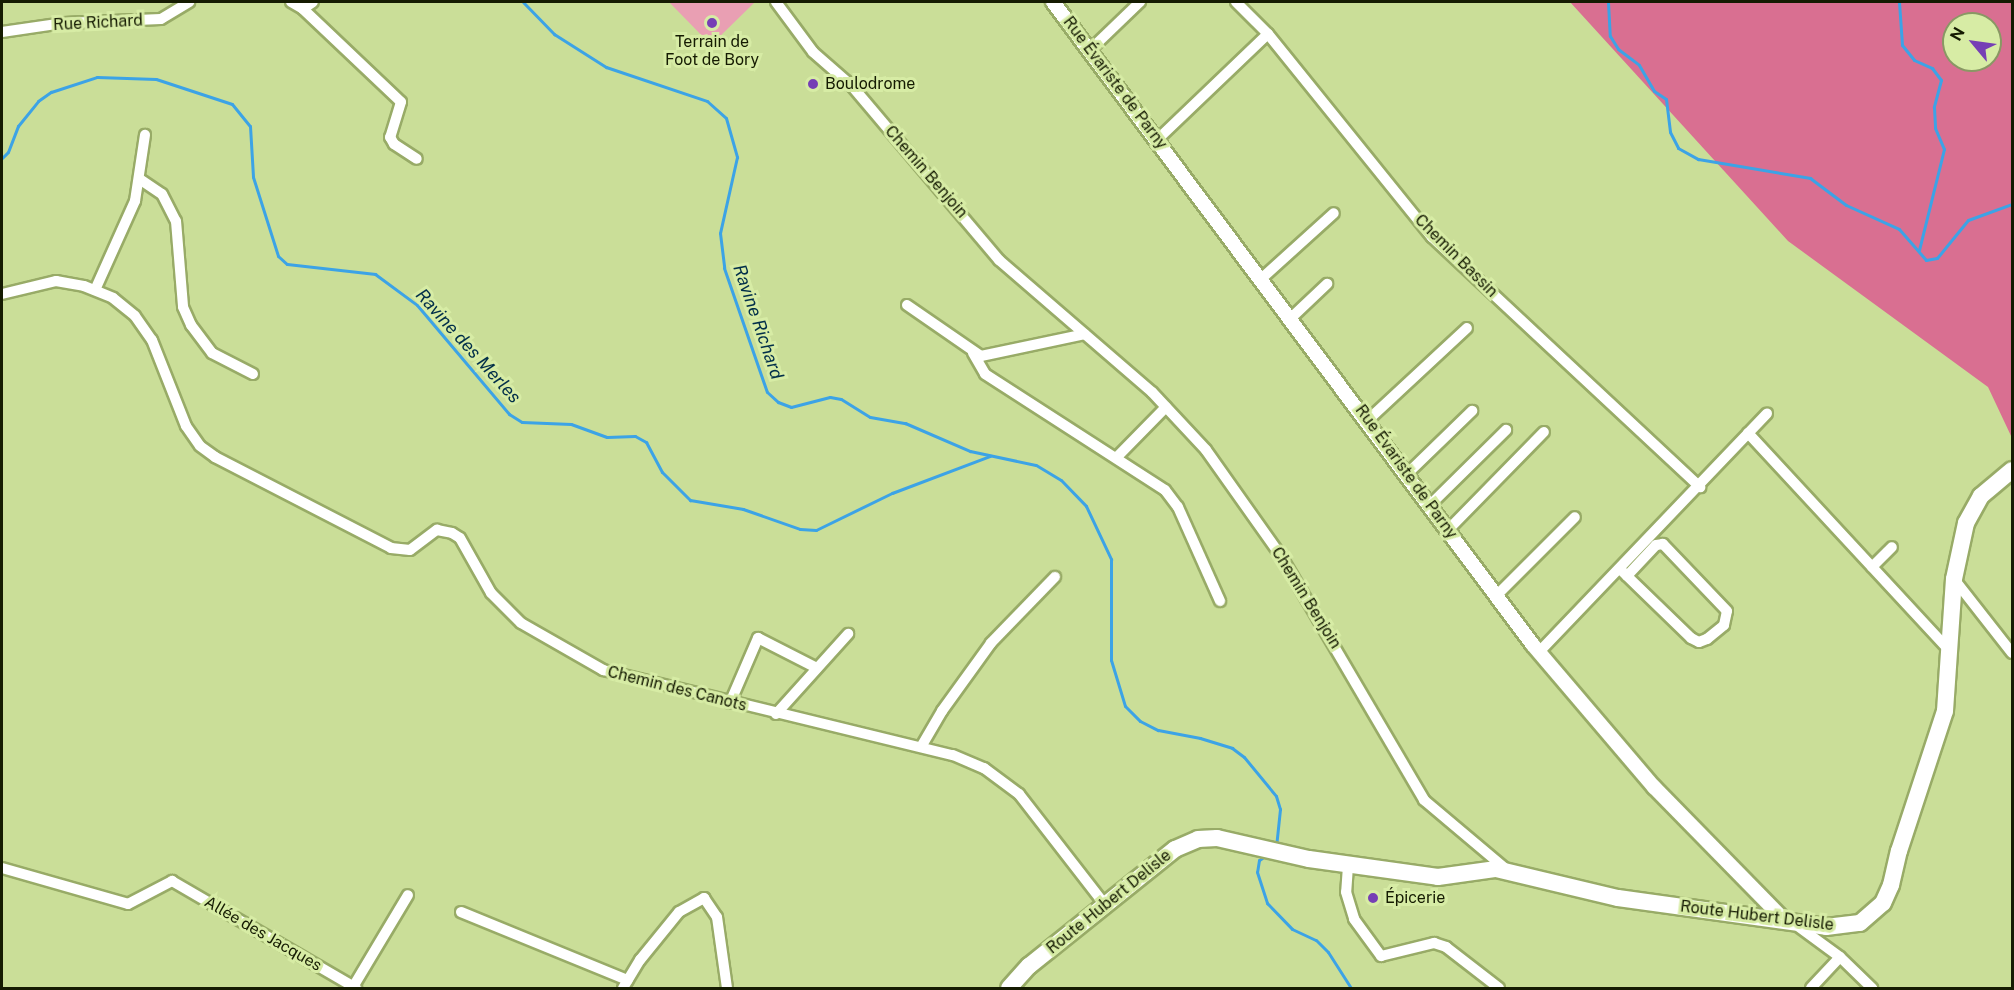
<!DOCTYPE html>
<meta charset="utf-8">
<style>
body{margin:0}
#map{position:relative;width:2014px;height:990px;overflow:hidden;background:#cade98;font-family:"Public Sans",sans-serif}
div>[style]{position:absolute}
.green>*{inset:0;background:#e99fb3}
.forest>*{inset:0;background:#d96f91}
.stream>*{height:3px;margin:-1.5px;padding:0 1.5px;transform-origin:1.5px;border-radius:1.5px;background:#3ca3e6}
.roads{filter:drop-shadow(2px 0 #98ab67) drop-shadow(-2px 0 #98ab67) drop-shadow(0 2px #98ab67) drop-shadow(0 -2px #98ab67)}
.minor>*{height:10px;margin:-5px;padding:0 5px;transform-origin:5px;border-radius:5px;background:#fff}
.tertiary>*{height:14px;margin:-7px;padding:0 7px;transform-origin:7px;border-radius:7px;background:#fff}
.secondary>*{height:16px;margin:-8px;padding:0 8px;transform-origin:8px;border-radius:8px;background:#fff}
.dots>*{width:16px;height:16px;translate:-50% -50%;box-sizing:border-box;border:3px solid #d7eca5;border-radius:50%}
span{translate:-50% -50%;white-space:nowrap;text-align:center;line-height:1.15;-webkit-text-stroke:6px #d7eca5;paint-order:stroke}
.street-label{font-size:16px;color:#151b02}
.poi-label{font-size:16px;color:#151b02}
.left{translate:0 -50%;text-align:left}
.water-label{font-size:18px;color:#022f49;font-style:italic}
.frame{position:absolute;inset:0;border:3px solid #151b02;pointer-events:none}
.north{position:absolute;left:1942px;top:12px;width:60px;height:60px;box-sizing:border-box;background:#d7eca5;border:2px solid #899864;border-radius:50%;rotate:299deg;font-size:16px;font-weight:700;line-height:24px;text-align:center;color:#151b02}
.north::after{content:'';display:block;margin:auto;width:21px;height:27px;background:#763fb5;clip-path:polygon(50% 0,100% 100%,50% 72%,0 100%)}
</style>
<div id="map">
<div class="green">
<i style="clip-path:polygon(669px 2px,755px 2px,711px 45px)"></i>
</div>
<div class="forest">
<i style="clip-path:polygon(evenodd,1570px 2px,2012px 2px,2012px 438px,1988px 387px,1788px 241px,1570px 2px,1954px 24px,1990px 24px,1990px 60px,1954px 60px,1954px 24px)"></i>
</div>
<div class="stream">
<i style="left:523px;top:2px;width:45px;rotate:45.9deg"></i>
<i style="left:554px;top:34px;width:62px;rotate:32.4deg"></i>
<i style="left:606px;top:67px;width:107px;rotate:18.6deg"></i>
<i style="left:707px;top:101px;width:25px;rotate:42deg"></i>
<i style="left:726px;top:118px;width:41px;rotate:74.2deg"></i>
<i style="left:737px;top:157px;width:78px;rotate:102.6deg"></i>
<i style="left:720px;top:233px;width:35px;rotate:83deg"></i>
<i style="left:724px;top:268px;width:131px;rotate:70.9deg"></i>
<i style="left:767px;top:392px;width:15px;rotate:42deg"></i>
<i style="left:778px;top:402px;width:14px;rotate:21deg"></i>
<i style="left:791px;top:407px;width:40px;rotate:-14.4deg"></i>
<i style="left:830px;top:397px;width:11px;rotate:10deg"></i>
<i style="left:841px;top:399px;width:34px;rotate:32deg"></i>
<i style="left:870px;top:417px;width:36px;rotate:10deg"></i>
<i style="left:905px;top:423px;width:71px;rotate:23.3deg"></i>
<i style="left:970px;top:451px;width:67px;rotate:12deg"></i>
<i style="left:1036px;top:465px;width:29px;rotate:31deg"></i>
<i style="left:1061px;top:480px;width:36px;rotate:46deg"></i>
<i style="left:1086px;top:506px;width:59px;rotate:64.7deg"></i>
<i style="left:1111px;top:559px;width:101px;rotate:90deg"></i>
<i style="left:1111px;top:660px;width:48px;rotate:73.1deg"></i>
<i style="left:1125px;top:706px;width:21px;rotate:45deg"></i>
<i style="left:1140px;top:721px;width:20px;rotate:27deg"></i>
<i style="left:1158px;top:730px;width:43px;rotate:10.8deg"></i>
<i style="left:1200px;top:738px;width:34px;rotate:17deg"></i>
<i style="left:1232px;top:748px;width:15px;rotate:37deg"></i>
<i style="left:1244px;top:757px;width:50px;rotate:50.6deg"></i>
<i style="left:1276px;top:796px;width:14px;rotate:73deg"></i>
<i style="left:1280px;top:809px;width:37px;rotate:96deg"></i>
<i style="left:1608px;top:2px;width:34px;rotate:87deg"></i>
<i style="left:1610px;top:36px;width:15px;rotate:58deg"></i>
<i style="left:1618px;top:49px;width:26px;rotate:37deg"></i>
<i style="left:1639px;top:65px;width:30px;rotate:60deg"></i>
<i style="left:1654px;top:91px;width:14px;rotate:34deg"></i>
<i style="left:1666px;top:99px;width:33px;rotate:83deg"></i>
<i style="left:1670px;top:132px;width:18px;rotate:63deg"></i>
<i style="left:1678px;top:148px;width:23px;rotate:29deg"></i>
<i style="left:1698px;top:159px;width:114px;rotate:9.6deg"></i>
<i style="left:1810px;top:178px;width:45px;rotate:36.9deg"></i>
<i style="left:1846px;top:205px;width:58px;rotate:24.4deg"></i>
<i style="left:1899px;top:229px;width:41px;rotate:48.9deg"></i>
<i style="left:1926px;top:260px;width:11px;rotate:-10deg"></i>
<i style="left:1937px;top:258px;width:49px;rotate:-50.8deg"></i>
<i style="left:1968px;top:220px;width:47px;rotate:-20deg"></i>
<i style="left:1899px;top:2px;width:43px;rotate:86deg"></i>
<i style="left:1902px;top:45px;width:19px;rotate:51deg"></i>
<i style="left:1914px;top:60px;width:20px;rotate:24deg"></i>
<i style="left:1932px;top:68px;width:15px;rotate:53deg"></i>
<i style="left:1941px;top:80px;width:28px;rotate:105deg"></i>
<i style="left:1934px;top:107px;width:21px;rotate:87deg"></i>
<i style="left:1935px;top:128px;width:23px;rotate:67deg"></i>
<i style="left:1944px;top:149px;width:104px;rotate:103.9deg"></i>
<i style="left:2px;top:158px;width:8px;rotate:-45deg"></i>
<i style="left:8px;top:152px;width:28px;rotate:-69deg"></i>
<i style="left:18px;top:126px;width:32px;rotate:-51deg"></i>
<i style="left:38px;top:101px;width:16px;rotate:-35deg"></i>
<i style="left:51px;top:92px;width:48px;rotate:-18.1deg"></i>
<i style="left:97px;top:77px;width:59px;rotate:1.9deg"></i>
<i style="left:156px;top:79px;width:80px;rotate:18.2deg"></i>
<i style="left:232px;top:104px;width:28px;rotate:51deg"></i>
<i style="left:250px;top:126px;width:51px;rotate:86.6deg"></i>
<i style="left:253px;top:177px;width:83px;rotate:72.4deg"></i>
<i style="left:278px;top:256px;width:12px;rotate:42deg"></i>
<i style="left:287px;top:264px;width:89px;rotate:6.5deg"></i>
<i style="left:375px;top:274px;width:52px;rotate:36.4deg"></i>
<i style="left:417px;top:305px;width:143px;rotate:49.8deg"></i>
<i style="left:509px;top:414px;width:15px;rotate:32deg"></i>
<i style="left:522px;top:422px;width:49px;rotate:2.3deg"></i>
<i style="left:571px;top:424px;width:38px;rotate:20deg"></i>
<i style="left:607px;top:437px;width:28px;rotate:-2deg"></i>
<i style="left:635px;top:436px;width:13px;rotate:29deg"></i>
<i style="left:646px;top:442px;width:34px;rotate:62deg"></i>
<i style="left:662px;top:472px;width:40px;rotate:45deg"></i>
<i style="left:690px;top:500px;width:54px;rotate:9.6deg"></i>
<i style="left:743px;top:509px;width:60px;rotate:19.3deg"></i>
<i style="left:800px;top:529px;width:16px;rotate:4deg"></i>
<i style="left:816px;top:530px;width:85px;rotate:-26deg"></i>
<i style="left:892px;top:493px;width:105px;rotate:-20.7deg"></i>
<i style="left:1265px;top:856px;width:7px;rotate:146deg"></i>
<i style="left:1259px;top:860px;width:12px;rotate:99deg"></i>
<i style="left:1257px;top:872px;width:33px;rotate:72deg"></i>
<i style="left:1267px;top:903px;width:36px;rotate:46deg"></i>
<i style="left:1292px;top:929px;width:26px;rotate:25deg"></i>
<i style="left:1316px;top:940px;width:17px;rotate:45deg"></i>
<i style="left:1328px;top:952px;width:43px;rotate:57.4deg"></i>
</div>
<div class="roads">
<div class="minor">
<i style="left:291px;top:2px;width:14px;rotate:30deg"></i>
<i style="left:303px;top:9px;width:12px;rotate:-35deg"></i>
<i style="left:776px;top:2px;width:62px;rotate:53.5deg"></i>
<i style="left:813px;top:52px;width:52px;rotate:41.1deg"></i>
<i style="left:852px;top:86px;width:228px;rotate:49.8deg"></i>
<i style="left:999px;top:260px;width:202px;rotate:40.8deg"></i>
<i style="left:1152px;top:392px;width:79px;rotate:47deg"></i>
<i style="left:1206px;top:450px;width:130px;rotate:54.7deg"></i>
<i style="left:1281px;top:556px;width:283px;rotate:59.6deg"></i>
<i style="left:1424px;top:800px;width:109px;rotate:40.1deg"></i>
<i style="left:1236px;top:2px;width:45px;rotate:45deg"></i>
<i style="left:1268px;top:34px;width:261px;rotate:51.1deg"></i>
<i style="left:1432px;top:237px;width:367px;rotate:43deg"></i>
<i style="left:303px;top:9px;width:135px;rotate:43.5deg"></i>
<i style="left:401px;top:102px;width:37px;rotate:107deg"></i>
<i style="left:390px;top:137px;width:8px;rotate:60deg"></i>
<i style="left:394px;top:144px;width:27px;rotate:33deg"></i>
<i style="left:2px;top:32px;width:63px;rotate:-8.3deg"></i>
<i style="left:64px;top:23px;width:97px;rotate:-2.4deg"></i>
<i style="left:161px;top:19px;width:33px;rotate:-31deg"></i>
<i style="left:1089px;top:51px;width:71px;rotate:-43.9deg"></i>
<i style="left:1158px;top:139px;width:152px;rotate:-43.7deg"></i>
<i style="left:141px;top:180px;width:25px;rotate:34deg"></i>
<i style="left:162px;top:194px;width:30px;rotate:63deg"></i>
<i style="left:176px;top:221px;width:86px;rotate:85.3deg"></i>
<i style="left:183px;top:307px;width:20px;rotate:66deg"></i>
<i style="left:191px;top:325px;width:35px;rotate:53deg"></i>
<i style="left:212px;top:353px;width:46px;rotate:27.1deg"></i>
<i style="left:1261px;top:279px;width:98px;rotate:-42.1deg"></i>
<i style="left:95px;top:290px;width:98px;rotate:-65.8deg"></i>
<i style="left:135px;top:201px;width:67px;rotate:-81.4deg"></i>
<i style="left:2px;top:294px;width:56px;rotate:-13.5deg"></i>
<i style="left:56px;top:281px;width:28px;rotate:10deg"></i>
<i style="left:84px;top:286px;width:31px;rotate:22deg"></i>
<i style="left:113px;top:298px;width:28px;rotate:39deg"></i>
<i style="left:135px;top:316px;width:29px;rotate:55deg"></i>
<i style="left:152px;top:340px;width:92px;rotate:68.4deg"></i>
<i style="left:186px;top:426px;width:24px;rotate:55deg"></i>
<i style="left:200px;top:446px;width:19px;rotate:36deg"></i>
<i style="left:215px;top:457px;width:198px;rotate:27.3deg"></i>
<i style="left:391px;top:548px;width:19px;rotate:6deg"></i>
<i style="left:410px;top:550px;width:34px;rotate:-37deg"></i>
<i style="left:437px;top:530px;width:15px;rotate:11deg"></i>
<i style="left:452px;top:533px;width:9px;rotate:32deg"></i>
<i style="left:460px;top:538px;width:63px;rotate:60.6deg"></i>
<i style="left:491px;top:593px;width:42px;rotate:45deg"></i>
<i style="left:521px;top:623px;width:95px;rotate:29.8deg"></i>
<i style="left:603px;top:670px;width:360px;rotate:13.7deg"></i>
<i style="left:953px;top:755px;width:34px;rotate:23deg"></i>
<i style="left:984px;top:768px;width:44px;rotate:36.6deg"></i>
<i style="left:1019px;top:794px;width:140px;rotate:52.2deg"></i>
<i style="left:907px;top:305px;width:90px;rotate:34.6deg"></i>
<i style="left:981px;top:356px;width:106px;rotate:-11.9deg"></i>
<i style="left:1291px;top:318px;width:50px;rotate:-43.4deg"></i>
<i style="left:973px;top:353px;width:24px;rotate:60deg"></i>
<i style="left:985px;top:374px;width:214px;rotate:32.8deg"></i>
<i style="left:1165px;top:490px;width:21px;rotate:53deg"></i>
<i style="left:1178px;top:507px;width:103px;rotate:65.9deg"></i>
<i style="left:1368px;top:420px;width:135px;rotate:-42.9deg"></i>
<i style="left:1748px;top:433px;width:297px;rotate:47.2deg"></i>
<i style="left:1117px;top:457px;width:70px;rotate:-45.6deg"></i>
<i style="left:1407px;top:474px;width:91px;rotate:-44.1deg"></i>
<i style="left:1430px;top:505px;width:107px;rotate:-44.6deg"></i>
<i style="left:1448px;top:530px;width:137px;rotate:-45.6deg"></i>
<i style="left:1872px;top:567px;width:28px;rotate:-45deg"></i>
<i style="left:1620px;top:569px;width:10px;rotate:45deg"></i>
<i style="left:1627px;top:576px;width:89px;rotate:44.1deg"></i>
<i style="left:1691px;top:638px;width:9px;rotate:27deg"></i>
<i style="left:1699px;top:642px;width:9px;rotate:-21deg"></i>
<i style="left:1707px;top:639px;width:22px;rotate:-39deg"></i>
<i style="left:1724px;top:625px;width:14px;rotate:-78deg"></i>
<i style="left:1727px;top:611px;width:93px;rotate:-133.7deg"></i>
<i style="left:1663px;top:544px;width:7px;rotate:172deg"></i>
<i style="left:1656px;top:545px;width:42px;rotate:133.1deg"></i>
<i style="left:1954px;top:579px;width:94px;rotate:51.9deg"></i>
<i style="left:1497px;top:595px;width:110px;rotate:-45deg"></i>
<i style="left:1539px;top:652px;width:330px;rotate:-46.3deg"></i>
<i style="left:730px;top:703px;width:71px;rotate:-66.7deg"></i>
<i style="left:758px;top:638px;width:66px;rotate:27deg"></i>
<i style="left:776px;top:714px;width:108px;rotate:-48deg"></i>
<i style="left:921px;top:747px;width:42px;rotate:-59.7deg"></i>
<i style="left:942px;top:711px;width:84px;rotate:-54.2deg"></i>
<i style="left:991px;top:643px;width:92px;rotate:-45.9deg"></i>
<i style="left:1348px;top:866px;width:26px;rotate:94deg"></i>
<i style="left:1346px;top:892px;width:28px;rotate:73deg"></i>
<i style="left:1354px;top:919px;width:46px;rotate:53.9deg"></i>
<i style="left:1381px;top:956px;width:55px;rotate:-13.8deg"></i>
<i style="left:1434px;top:943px;width:13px;rotate:18deg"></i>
<i style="left:1446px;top:947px;width:67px;rotate:37.7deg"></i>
<i style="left:2px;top:868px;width:131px;rotate:15.9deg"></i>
<i style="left:128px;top:904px;width:50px;rotate:-27.6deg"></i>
<i style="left:172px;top:881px;width:213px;rotate:30.2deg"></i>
<i style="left:461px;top:912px;width:180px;rotate:22.2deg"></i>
<i style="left:1799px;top:927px;width:51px;rotate:36.2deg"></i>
<i style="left:1840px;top:957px;width:45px;rotate:44.1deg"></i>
<i style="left:353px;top:987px;width:107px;rotate:-59.1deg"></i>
<i style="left:623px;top:988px;width:33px;rotate:-59deg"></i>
<i style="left:640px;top:960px;width:62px;rotate:-50.9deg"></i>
<i style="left:679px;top:912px;width:29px;rotate:-29deg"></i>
<i style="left:704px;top:898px;width:23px;rotate:56deg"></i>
<i style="left:717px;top:917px;width:72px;rotate:82deg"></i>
<i style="left:1811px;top:988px;width:42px;rotate:-46.9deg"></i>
</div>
<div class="tertiary">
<i style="left:1053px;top:2px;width:802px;rotate:53.26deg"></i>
<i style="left:1533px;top:645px;width:187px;rotate:49.6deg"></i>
<i style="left:1654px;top:787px;width:187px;rotate:45.6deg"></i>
</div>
<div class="secondary">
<i style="left:1009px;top:988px;width:30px;rotate:-48deg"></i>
<i style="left:1029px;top:966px;width:187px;rotate:-38.7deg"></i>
<i style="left:1175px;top:849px;width:25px;rotate:-23deg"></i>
<i style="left:1198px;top:839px;width:19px;rotate:-3deg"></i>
<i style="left:1217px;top:838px;width:94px;rotate:12.9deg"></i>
<i style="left:1309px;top:859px;width:130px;rotate:7.9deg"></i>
<i style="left:1438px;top:877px;width:59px;rotate:-7.9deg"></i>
<i style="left:1496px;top:869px;width:125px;rotate:13.4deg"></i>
<i style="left:1618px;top:898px;width:210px;rotate:7.9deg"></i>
<i style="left:1826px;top:927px;width:34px;rotate:-7deg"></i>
<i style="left:1860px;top:923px;width:30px;rotate:-41deg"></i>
<i style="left:1883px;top:903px;width:20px;rotate:-66deg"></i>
<i style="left:1891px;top:885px;width:35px;rotate:-77deg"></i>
<i style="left:1899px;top:851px;width:147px;rotate:-71.8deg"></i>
<i style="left:1945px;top:711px;width:132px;rotate:-86.1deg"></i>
<i style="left:1954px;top:579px;width:57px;rotate:-77.9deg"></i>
<i style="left:1966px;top:523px;width:31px;rotate:-61deg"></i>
<i style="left:1981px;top:496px;width:40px;rotate:-40deg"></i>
</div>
</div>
<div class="dots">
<i style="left:712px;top:23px;background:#763fb5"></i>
<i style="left:813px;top:84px;background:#763fb5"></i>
<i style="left:1373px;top:898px;background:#763fb5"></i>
</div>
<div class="street-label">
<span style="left:98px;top:23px;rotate:-3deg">Rue Richard</span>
<span style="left:1115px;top:83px;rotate:53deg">Rue Évariste de Parny</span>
<span style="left:926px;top:172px;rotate:49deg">Chemin Benjoin</span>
<span style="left:1456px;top:256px;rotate:45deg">Chemin Bassin</span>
<span style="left:1406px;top:472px;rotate:54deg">Rue Évariste de Parny</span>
<span style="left:1306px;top:598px;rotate:58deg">Chemin Benjoin</span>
<span style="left:677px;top:689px;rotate:14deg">Chemin des Canots</span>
<span style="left:1109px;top:902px;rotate:-39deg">Route Hubert Delisle</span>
<span style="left:1757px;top:916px;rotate:7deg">Route Hubert Delisle</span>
<span style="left:263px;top:934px;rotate:30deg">Allée des Jacques</span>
</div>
<div class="poi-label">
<span style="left:712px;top:51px">Terrain de<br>Foot de Bory</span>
<span class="left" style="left:825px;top:84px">Boulodrome</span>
<span class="left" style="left:1385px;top:898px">Épicerie</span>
</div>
<div class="water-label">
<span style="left:758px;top:322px;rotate:71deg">Ravine Richard</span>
<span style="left:468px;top:346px;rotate:48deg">Ravine des Merles</span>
</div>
<div class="frame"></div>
<div class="north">N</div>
</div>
